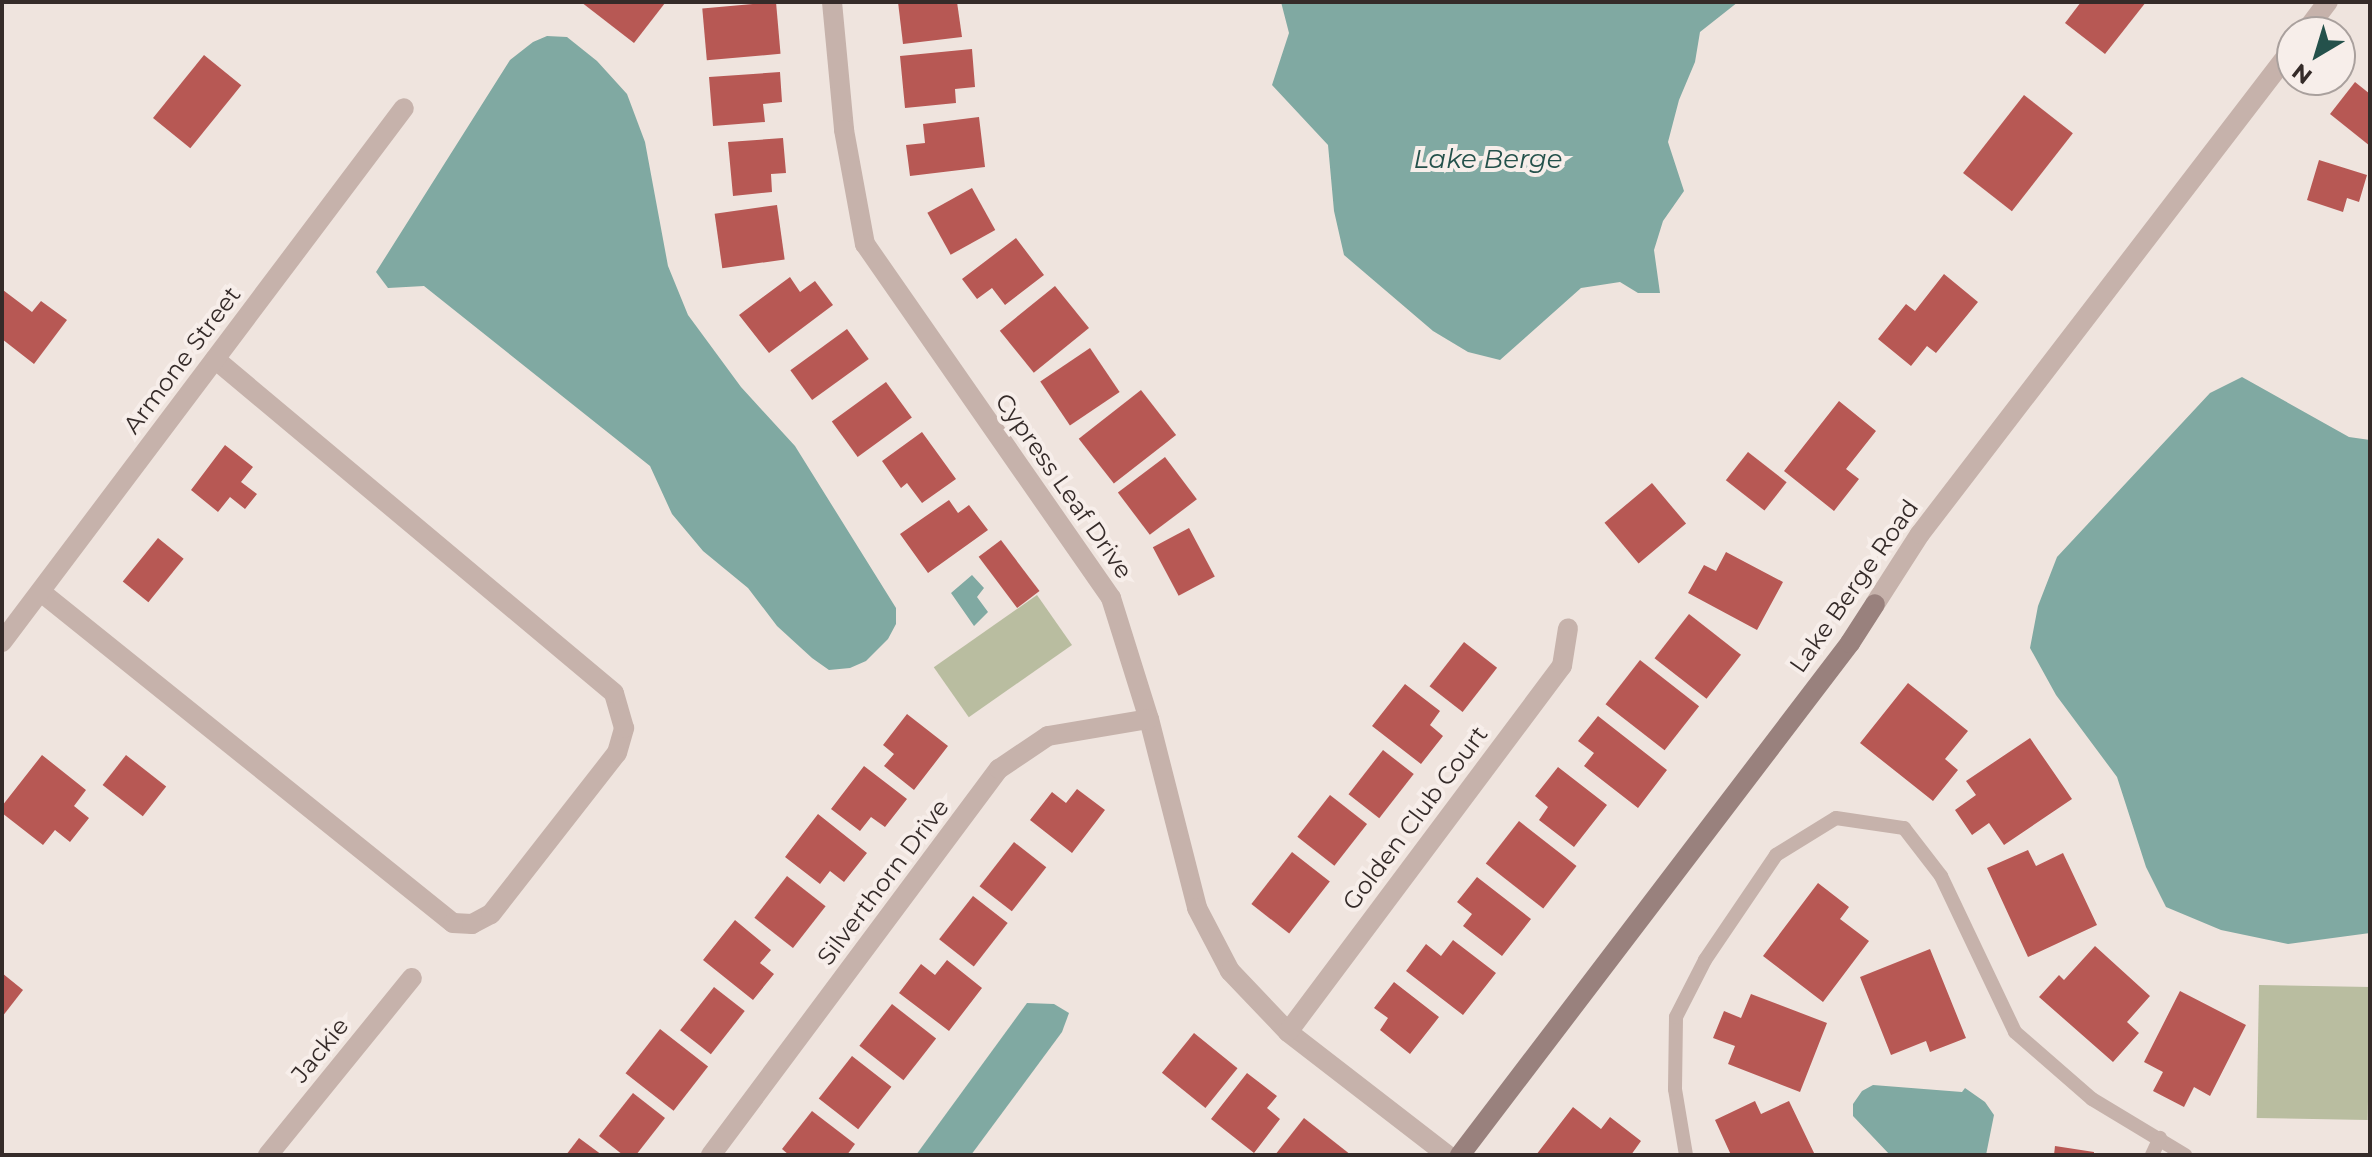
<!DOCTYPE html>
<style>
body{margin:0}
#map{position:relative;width:2372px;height:1157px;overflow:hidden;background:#efe4de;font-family:Montserrat,sans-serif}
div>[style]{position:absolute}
.green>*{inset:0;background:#b9bda0;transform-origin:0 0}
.water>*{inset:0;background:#80a9a2}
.building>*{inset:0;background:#b75854;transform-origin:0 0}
.lane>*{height:14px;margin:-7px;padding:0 7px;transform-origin:7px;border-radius:7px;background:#c6b2ab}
.street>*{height:20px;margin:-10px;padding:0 10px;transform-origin:10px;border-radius:10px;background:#c6b2ab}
.secondary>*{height:20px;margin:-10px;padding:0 10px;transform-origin:10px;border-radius:10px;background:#99817d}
span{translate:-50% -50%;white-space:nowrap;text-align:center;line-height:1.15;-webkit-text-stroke:8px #f7eeea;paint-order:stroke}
.street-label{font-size:24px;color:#352b29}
.water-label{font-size:26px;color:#24514b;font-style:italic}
.frame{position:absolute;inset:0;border:4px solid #352b29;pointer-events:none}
.north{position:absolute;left:2276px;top:16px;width:80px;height:80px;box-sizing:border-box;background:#f7eeea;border:2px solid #a9a09d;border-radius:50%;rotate:218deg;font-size:22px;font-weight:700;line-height:32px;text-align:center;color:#352b29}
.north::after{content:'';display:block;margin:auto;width:28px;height:36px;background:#24514b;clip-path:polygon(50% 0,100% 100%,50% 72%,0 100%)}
</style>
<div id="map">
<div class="green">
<i style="left:1037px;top:595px;width:61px;height:126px;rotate:55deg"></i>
<i style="left:2259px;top:985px;width:111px;height:133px;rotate:1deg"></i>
</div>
<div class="water">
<i style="clip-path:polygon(1281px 2px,1738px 2px,1700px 32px,1695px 62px,1679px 100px,1668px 142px,1684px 191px,1663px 221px,1654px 250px,1660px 293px,1638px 293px,1620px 282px,1581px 288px,1500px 360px,1468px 352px,1433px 331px,1344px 255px,1334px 211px,1328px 145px,1272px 85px,1289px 33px)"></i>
<i style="clip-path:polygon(547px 36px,567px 37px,597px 61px,627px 94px,645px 142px,668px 266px,688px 315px,741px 387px,795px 446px,896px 608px,896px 624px,888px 639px,866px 661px,850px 668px,829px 670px,812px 658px,777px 626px,748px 588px,703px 551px,672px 514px,650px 466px,424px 286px,388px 288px,376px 272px,510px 60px,533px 42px)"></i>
<i style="clip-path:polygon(2242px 377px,2349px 437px,2370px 440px,2370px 933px,2288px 944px,2221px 930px,2166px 907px,2146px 867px,2117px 777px,2056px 695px,2030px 648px,2038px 606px,2057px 557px,2210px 393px)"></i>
<i style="clip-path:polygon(972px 575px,984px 588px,977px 597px,988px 612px,974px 626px,951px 593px)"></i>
<i style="clip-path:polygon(1027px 1003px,1054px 1004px,1069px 1013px,1062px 1032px,971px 1155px,916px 1155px)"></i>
<i style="clip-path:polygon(1873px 1085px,1962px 1092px,1965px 1088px,1985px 1102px,1994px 1115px,1986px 1155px,1890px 1155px,1853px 1116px,1853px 1104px,1862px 1091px)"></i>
</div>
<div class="building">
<i style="clip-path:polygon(581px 2px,664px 2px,665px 3px,634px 43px)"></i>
<i style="left:776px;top:2px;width:52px;height:74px;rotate:85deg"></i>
<i style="clip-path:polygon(898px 2px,957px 2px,962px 37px,903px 44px)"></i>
<i style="clip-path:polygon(2081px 2px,2146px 2px,2105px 54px,2065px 23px)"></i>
<i style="clip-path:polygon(972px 49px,975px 87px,955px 89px,956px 103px,905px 108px,900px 56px)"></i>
<i style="left:204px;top:55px;width:48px;height:81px;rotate:39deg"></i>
<i style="clip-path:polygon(780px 72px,782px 102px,763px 104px,765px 122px,713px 126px,709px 77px)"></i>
<i style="clip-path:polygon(2355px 82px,2370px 94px,2370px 146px,2330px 114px)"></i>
<i style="left:2024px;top:95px;width:62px;height:99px;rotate:38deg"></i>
<i style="clip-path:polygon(979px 117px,985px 167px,910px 176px,906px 145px,925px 143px,923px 124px)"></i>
<i style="clip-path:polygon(783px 138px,786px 173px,771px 174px,772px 192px,733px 196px,728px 142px)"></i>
<i style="clip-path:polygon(2319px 160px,2367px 175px,2359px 202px,2347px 198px,2343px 212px,2307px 200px)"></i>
<i style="left:972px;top:188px;width:48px;height:51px;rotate:61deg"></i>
<i style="left:777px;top:205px;width:55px;height:63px;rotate:82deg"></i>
<i style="clip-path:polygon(1016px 238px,1044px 275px,1005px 305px,992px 288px,977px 299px,962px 279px)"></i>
<i style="clip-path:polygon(1944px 274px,1978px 302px,1936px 353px,1927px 346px,1911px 366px,1878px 339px,1906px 304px,1915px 311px)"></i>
<i style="clip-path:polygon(790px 277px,800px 292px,815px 281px,833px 305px,769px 353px,739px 315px)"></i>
<i style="left:1055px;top:286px;width:54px;height:71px;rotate:51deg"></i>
<i style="clip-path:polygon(3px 290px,32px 312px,41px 301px,67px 320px,34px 364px,2px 339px)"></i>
<i style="left:847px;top:329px;width:37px;height:70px;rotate:54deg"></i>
<i style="left:1090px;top:348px;width:53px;height:60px;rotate:56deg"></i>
<i style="left:886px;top:382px;width:44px;height:67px;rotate:54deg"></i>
<i style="left:1141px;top:390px;width:57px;height:79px;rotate:52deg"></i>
<i style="clip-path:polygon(1839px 401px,1876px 431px,1846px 469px,1859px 479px,1834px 511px,1784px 471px)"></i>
<i style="clip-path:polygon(922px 432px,956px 479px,922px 503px,907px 483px,901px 488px,882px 461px)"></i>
<i style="clip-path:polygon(225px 445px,253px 467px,241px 482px,257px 494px,245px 509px,230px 497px,218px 512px,191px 490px)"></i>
<i style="left:1748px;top:452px;width:49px;height:36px;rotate:38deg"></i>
<i style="left:1165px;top:457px;width:53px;height:59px;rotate:53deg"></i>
<i style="left:1652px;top:483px;width:53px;height:62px;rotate:50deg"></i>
<i style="clip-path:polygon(949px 500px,958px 513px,969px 505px,988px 530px,928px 573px,900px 534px)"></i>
<i style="left:1189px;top:528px;width:55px;height:41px;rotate:62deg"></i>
<i style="left:158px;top:538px;width:33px;height:56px;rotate:39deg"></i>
<i style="left:1001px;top:540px;width:64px;height:28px;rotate:53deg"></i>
<i style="clip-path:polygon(1726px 552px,1783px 582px,1757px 630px,1688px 593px,1704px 565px,1716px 571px)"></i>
<i style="left:1689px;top:614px;width:66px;height:56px;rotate:38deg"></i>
<i style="left:1464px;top:642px;width:42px;height:56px;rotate:38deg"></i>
<i style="left:1640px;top:660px;width:75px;height:56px;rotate:38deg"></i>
<i style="clip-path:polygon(1908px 683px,1968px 731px,1945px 759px,1958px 770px,1933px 801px,1860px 743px)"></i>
<i style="clip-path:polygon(1405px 684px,1440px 711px,1430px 725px,1443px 736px,1421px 764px,1372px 726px)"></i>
<i style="clip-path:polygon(907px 714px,948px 746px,914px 790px,884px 766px,894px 754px,883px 745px)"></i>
<i style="clip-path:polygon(1598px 716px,1667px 770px,1638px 808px,1584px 766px,1594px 753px,1578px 741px)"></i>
<i style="clip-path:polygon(2030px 738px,2072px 799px,2004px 845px,1989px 823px,1972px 835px,1955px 810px,1976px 795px,1966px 781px)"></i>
<i style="left:1383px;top:750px;width:39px;height:56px;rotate:38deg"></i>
<i style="clip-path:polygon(42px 755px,86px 790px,74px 806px,89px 818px,70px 842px,55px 830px,43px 845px,2px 813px,2px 806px)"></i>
<i style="left:126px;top:755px;width:51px;height:38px;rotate:38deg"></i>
<i style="clip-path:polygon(864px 766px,907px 799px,885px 827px,871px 817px,860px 831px,831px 809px)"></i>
<i style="clip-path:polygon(1558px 767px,1607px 805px,1574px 847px,1539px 820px,1548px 807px,1535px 796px)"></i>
<i style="clip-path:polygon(1077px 789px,1105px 810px,1072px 853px,1030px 820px,1052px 792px,1066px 803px)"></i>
<i style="left:1330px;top:795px;width:47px;height:53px;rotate:38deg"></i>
<i style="clip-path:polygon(818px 814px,867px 853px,844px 882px,830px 871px,820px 884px,785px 857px)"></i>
<i style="left:1519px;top:821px;width:73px;height:54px;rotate:38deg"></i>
<i style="left:1014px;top:842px;width:41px;height:56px;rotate:38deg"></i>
<i style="clip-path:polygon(2028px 850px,2036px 866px,2063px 853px,2097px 925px,2028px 957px,1987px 868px)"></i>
<i style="left:1292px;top:852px;width:48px;height:66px;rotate:38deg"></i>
<i style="left:787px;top:876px;width:49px;height:53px;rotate:38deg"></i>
<i style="clip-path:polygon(1477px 877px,1531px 919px,1502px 956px,1463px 926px,1472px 914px,1457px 902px)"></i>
<i style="clip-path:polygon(1818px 883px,1849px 907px,1840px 919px,1869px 941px,1823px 1002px,1763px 956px)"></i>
<i style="left:973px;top:896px;width:44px;height:55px;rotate:38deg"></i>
<i style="clip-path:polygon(735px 920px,771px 950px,760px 963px,774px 974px,753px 1000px,703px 960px)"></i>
<i style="clip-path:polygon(1453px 940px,1496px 973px,1463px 1015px,1406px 971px,1426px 944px,1441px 956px)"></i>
<i style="clip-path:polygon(2095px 946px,2150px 996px,2127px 1022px,2139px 1033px,2113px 1062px,2039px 997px,2059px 975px,2064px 980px)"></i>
<i style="clip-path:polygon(1930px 949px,1966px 1038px,1930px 1052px,1926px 1041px,1891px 1055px,1860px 977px)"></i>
<i style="clip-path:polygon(947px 960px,982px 988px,949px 1031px,899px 993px,921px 964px,935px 975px)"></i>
<i style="clip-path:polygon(2px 973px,23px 990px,2px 1017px)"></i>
<i style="clip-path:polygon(1394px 982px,1439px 1017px,1410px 1054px,1380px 1030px,1388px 1018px,1374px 1008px)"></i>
<i style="left:714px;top:987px;width:39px;height:55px;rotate:38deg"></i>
<i style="clip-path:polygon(2180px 991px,2246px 1025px,2210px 1096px,2194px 1087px,2184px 1107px,2153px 1091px,2163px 1072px,2144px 1062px)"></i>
<i style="clip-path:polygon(1751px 994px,1827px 1023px,1800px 1092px,1728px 1064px,1735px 1046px,1713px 1038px,1724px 1011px,1741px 1018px)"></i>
<i style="left:892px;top:1004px;width:56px;height:53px;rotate:38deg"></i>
<i style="left:660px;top:1029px;width:61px;height:56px;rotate:38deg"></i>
<i style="left:1194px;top:1033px;width:56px;height:51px;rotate:39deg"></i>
<i style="left:852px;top:1056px;width:50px;height:54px;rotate:38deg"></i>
<i style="clip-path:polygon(1247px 1073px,1277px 1096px,1267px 1108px,1280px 1119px,1254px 1153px,1211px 1119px)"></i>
<i style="clip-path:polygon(633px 1093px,665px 1118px,636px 1155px,623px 1155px,599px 1136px)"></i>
<i style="clip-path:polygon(1755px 1101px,1761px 1114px,1789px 1101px,1815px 1155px,1731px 1155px,1715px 1120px)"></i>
<i style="clip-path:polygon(1573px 1107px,1601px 1129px,1610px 1117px,1641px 1141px,1631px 1155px,1536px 1155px)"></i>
<i style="clip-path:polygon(812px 1111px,855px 1144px,847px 1155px,789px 1155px,782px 1149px)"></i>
<i style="clip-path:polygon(1304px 1118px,1351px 1155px,1275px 1155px)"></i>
<i style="clip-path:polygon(579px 1138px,602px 1155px,566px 1155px)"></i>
<i style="clip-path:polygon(2055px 1146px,2094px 1152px,2094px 1155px,2054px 1155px)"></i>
</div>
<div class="lane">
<i style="left:1686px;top:1155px;width:67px;rotate:-99.5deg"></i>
<i style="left:1675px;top:1089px;width:72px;rotate:-89.2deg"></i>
<i style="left:1676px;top:1017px;width:64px;rotate:-63deg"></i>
<i style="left:1705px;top:960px;width:127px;rotate:-55.9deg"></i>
<i style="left:1776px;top:855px;width:70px;rotate:-31.7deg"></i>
<i style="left:1836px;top:818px;width:69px;rotate:8.4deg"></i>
<i style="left:1904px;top:828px;width:61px;rotate:52.4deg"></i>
<i style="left:1941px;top:876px;width:173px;rotate:64.6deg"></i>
<i style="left:2015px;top:1032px;width:102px;rotate:41deg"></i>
<i style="left:2092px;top:1099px;width:109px;rotate:31.1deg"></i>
<i style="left:2152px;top:1155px;width:19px;rotate:-65deg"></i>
</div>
<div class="street">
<i style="left:832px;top:2px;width:129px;rotate:84.6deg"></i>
<i style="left:844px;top:130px;width:116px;rotate:79.6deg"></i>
<i style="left:865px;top:244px;width:431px;rotate:55.2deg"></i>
<i style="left:1111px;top:598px;width:127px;rotate:72.6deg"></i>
<i style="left:1149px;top:719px;width:195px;rotate:75.7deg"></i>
<i style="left:1197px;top:908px;width:71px;rotate:62.4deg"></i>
<i style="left:1230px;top:971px;width:84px;rotate:46.4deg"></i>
<i style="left:1288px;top:1032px;width:201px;rotate:37.7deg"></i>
<i style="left:2305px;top:32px;width:38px;rotate:-53deg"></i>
<i style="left:41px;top:592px;width:528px;rotate:38.78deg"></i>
<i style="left:453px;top:923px;width:19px;rotate:3deg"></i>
<i style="left:472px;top:924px;width:21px;rotate:-28deg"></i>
<i style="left:491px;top:914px;width:204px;rotate:-52deg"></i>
<i style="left:617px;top:753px;width:26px;rotate:-74deg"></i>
<i style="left:624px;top:728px;width:36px;rotate:-106deg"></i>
<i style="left:614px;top:693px;width:520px;rotate:-140.07deg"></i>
<i style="left:1875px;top:604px;width:83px;rotate:-57.3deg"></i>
<i style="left:1920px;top:534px;width:611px;rotate:-52.51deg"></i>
<i style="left:2px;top:642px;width:668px;rotate:-53.03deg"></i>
<i style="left:1288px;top:1032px;width:457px;rotate:-53.2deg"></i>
<i style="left:1562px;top:666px;width:38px;rotate:-81deg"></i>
<i style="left:268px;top:1155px;width:228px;rotate:-50.9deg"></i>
<i style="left:711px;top:1155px;width:482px;rotate:-53.3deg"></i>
<i style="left:999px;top:769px;width:59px;rotate:-34deg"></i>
<i style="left:1048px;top:736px;width:102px;rotate:-9.6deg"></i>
</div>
<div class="secondary">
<i style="left:1460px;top:1155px;width:644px;rotate:-52.7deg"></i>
<i style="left:1850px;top:643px;width:46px;rotate:-57.3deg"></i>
</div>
<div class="street-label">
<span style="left:182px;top:360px;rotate:-53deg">Armone Street</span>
<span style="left:1064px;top:486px;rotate:55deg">Cypress Leaf Drive</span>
<span style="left:1854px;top:586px;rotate:-55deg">Lake Berge Road</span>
<span style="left:1415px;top:818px;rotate:-53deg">Golden Club Court</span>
<span style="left:883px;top:882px;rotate:-53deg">Silverthorn Drive</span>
<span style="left:320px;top:1050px;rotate:-51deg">Jackie</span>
</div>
<div class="water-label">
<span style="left:1488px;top:160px">Lake Berge</span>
</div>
<div class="frame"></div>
<div class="north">N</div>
</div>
